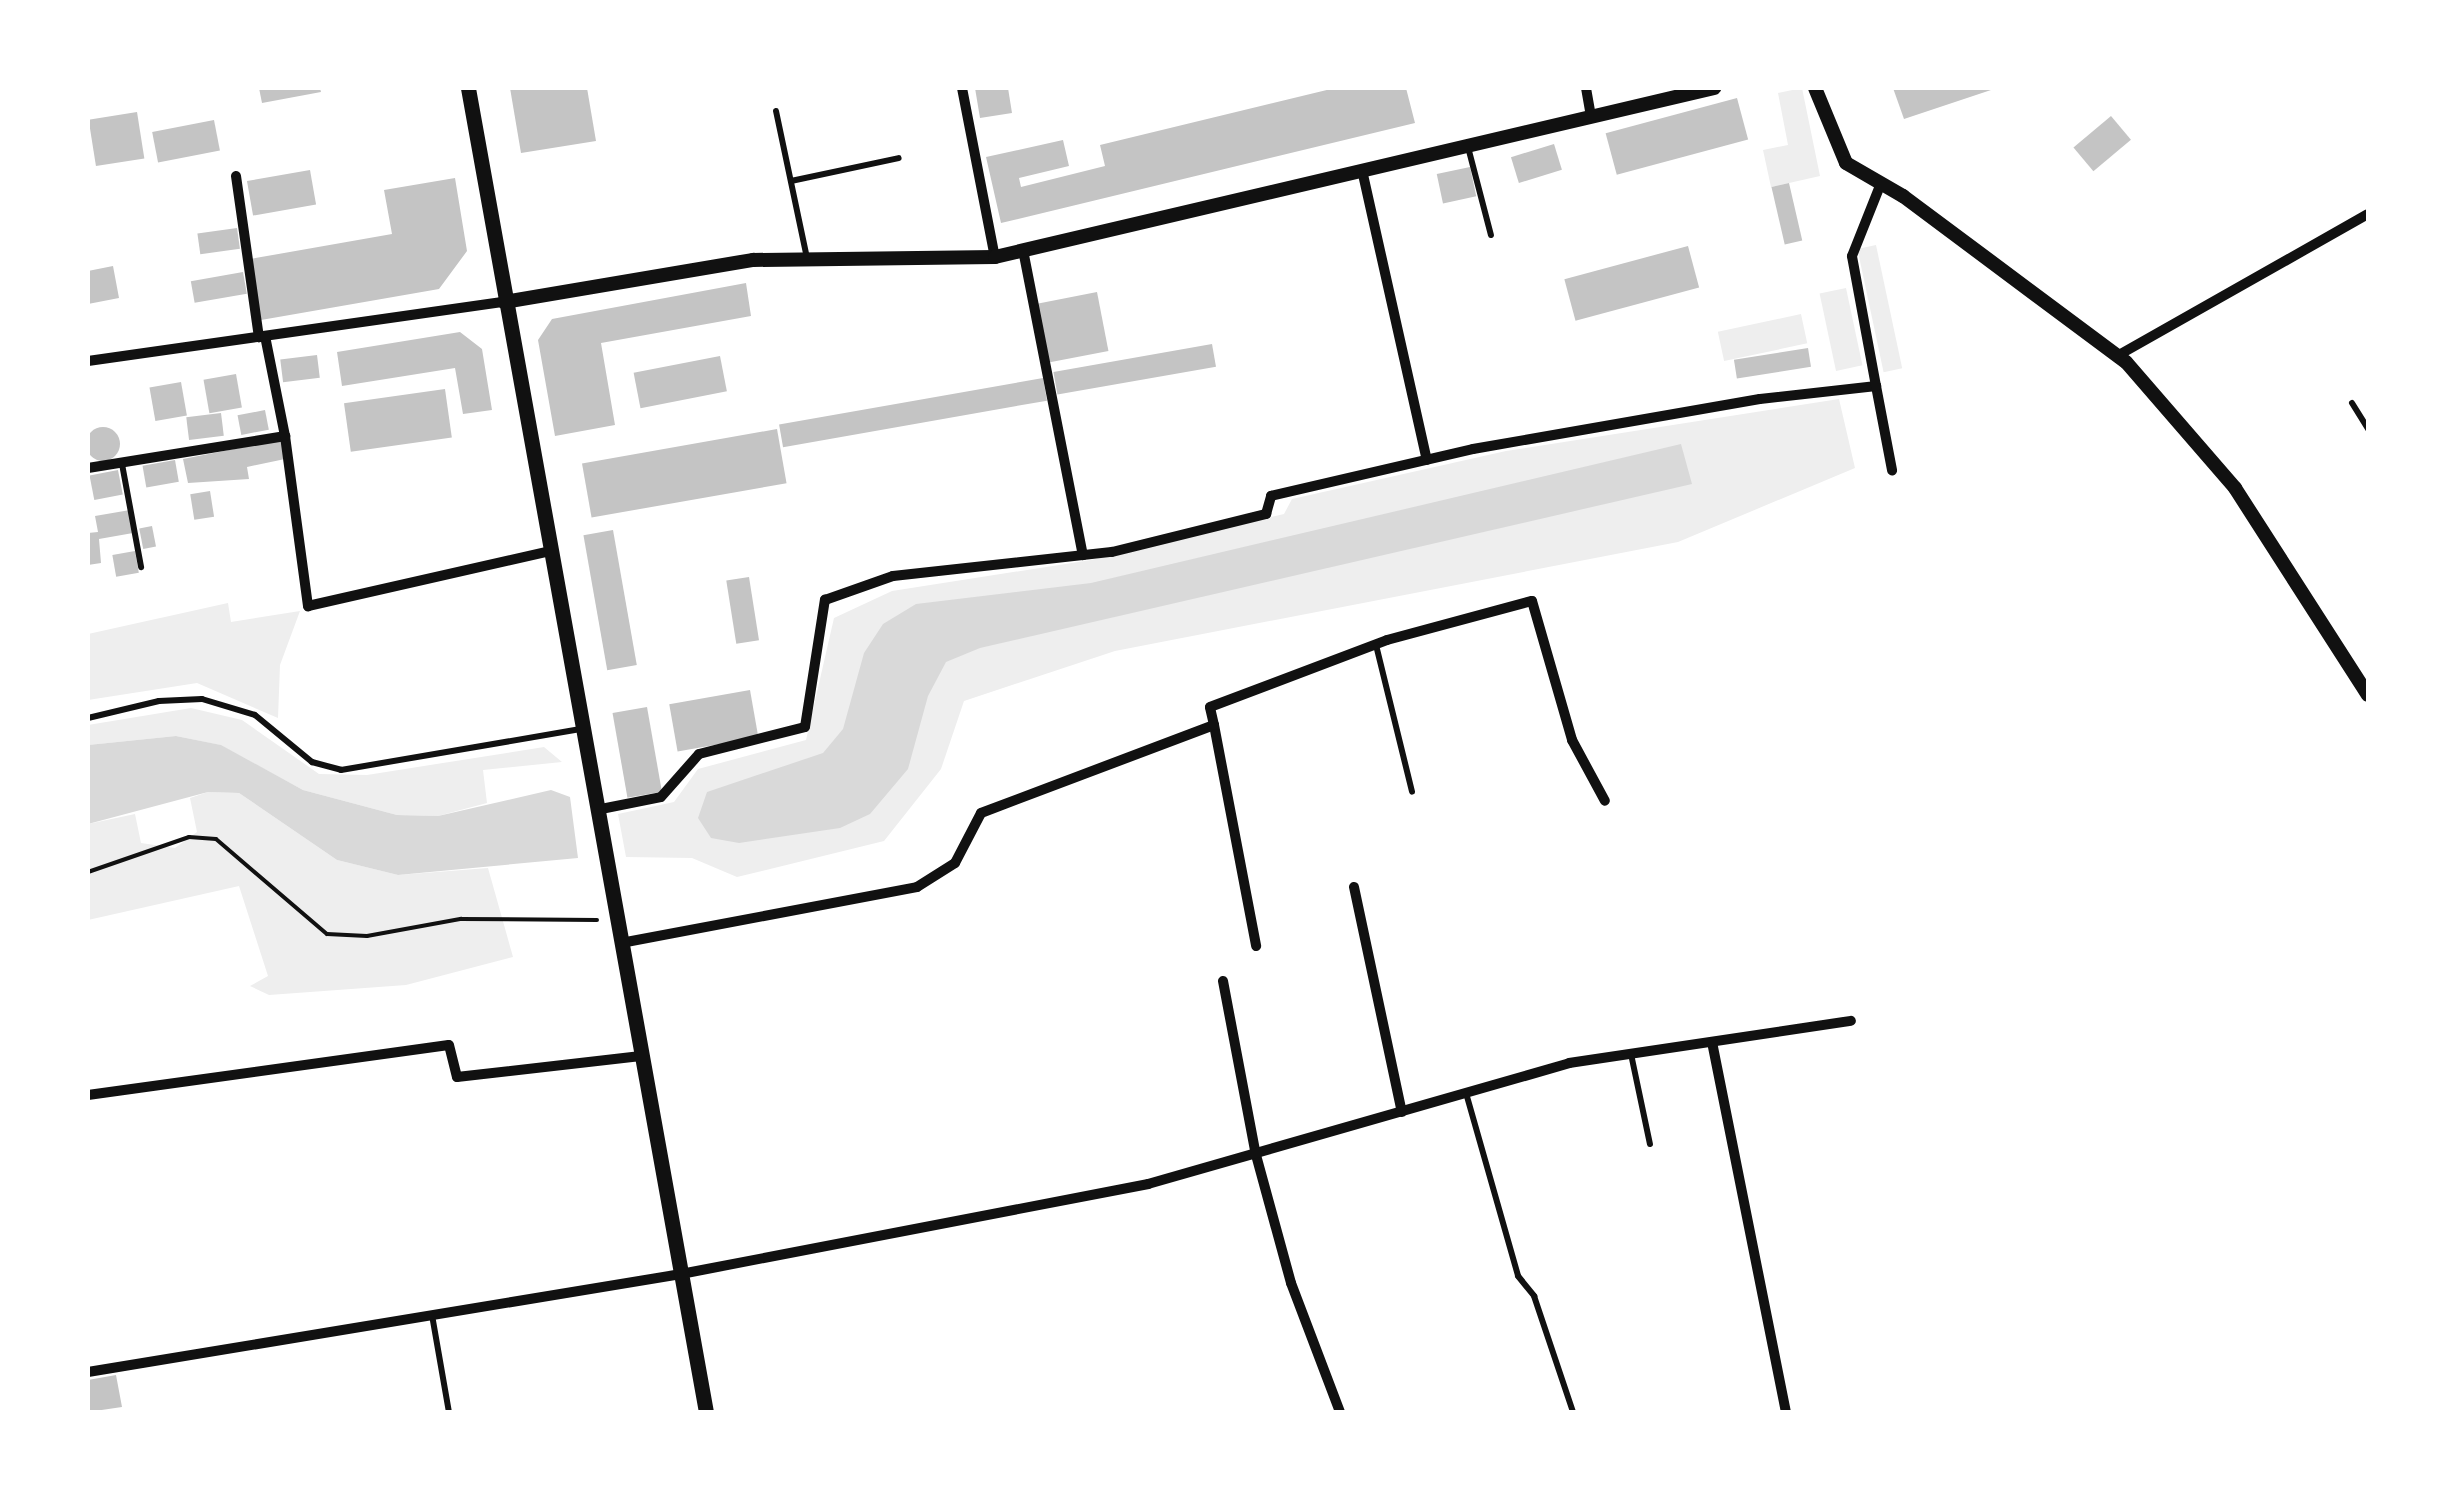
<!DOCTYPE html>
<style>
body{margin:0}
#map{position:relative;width:2456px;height:1500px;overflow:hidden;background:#fff;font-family:"Space Grotesk",sans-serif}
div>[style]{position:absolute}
.green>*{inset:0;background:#eee;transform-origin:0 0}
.water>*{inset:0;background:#d9d9d9}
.building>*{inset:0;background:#c4c4c4;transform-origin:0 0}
.round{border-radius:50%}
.path>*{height:4px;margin:-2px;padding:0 2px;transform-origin:2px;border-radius:2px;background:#111}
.service>*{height:6px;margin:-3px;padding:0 3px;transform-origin:3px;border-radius:3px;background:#111}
.minor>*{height:10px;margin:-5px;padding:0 5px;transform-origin:5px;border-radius:5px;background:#111}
.tertiary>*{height:14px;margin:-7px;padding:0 7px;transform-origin:7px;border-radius:7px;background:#111}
.secondary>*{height:15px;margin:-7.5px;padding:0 7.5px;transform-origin:7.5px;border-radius:7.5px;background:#111}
span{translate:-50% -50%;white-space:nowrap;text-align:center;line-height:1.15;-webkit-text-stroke:8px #fff;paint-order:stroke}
.frame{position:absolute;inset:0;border:90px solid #fff;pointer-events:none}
</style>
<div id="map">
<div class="green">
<i style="clip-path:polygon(1802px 88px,1820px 176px,1771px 187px,1763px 150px,1788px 145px,1778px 93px)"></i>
<i style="left:1876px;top:245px;width:126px;height:19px;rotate:78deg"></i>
<i style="left:1846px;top:288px;width:79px;height:27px;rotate:78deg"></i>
<i style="left:1801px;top:314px;width:30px;height:85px;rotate:78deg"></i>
<i style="clip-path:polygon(1839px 399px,1855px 468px,1678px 542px,1115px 651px,964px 701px,941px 769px,884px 841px,737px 877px,692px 858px,626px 857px,618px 814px,674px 802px,698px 769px,806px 740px,834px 618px,892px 591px,1091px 560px,1284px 514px,1292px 499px,1506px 451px)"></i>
<i style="clip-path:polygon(228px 603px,231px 622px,300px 611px,280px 665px,278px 718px,197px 683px,88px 700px,88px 634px)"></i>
<i style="clip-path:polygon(191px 708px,242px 720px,319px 774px,367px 775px,544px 747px,562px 762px,483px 770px,487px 803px,438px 816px,397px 815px,303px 790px,220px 745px,176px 736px,88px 745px,88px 725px)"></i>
<i style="clip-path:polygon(208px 792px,239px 793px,337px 860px,398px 875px,488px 868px,513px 957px,406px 985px,269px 995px,250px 986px,268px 976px,239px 886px,88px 920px,88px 824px,135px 814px,141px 843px,175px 848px,197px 832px,190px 798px)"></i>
</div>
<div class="water">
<i style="clip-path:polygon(1681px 444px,1692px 484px,980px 648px,946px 662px,928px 696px,908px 769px,870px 814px,840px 828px,739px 843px,711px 838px,698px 818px,707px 792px,823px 753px,843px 729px,864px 653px,883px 624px,916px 604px,1091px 583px)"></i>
<i style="clip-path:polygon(176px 736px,221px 745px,303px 790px,397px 815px,438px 816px,551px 790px,570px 797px,578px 858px,398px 875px,337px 860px,239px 793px,208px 792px,88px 824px,88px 745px)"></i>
</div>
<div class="building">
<i style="clip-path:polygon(259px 88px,320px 88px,321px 92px,262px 103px)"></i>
<i style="clip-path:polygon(510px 88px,587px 88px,596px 141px,521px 153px)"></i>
<i style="clip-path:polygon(975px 88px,1008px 88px,1012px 113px,980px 118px)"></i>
<i style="clip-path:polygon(1335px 88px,1406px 88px,1415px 123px,1001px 223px,986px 157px,1063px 140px,1069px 166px,1019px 178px,1021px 187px,1105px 166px,1100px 145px)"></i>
<i style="clip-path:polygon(1893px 88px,1997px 88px,1904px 119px)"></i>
<i style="left:1737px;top:98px;width:43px;height:136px;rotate:75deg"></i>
<i style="left:137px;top:112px;width:47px;height:49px;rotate:81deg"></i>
<i style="left:2111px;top:116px;width:31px;height:49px;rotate:50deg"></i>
<i style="left:214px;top:120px;width:31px;height:63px;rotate:79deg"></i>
<i style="left:1554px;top:144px;width:27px;height:45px;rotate:73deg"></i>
<i style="left:1470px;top:167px;width:30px;height:34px;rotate:78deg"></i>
<i style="left:310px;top:170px;width:35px;height:64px;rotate:80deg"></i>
<i style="clip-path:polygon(455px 178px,467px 251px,439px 289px,261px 320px,250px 259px,392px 234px,384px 190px)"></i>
<i style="left:1789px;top:183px;width:59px;height:18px;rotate:77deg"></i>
<i style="left:237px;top:228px;width:21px;height:40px;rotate:82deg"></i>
<i style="left:1688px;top:246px;width:43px;height:128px;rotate:75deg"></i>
<i style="clip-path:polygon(113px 266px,119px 298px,88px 304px,88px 271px)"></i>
<i style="left:243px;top:272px;width:22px;height:53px;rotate:80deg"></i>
<i style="clip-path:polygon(746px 283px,751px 316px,601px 343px,615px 425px,555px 436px,538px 340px,552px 319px)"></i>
<i style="left:1097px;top:292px;width:60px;height:61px;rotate:79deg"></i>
<i style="clip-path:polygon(460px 332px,482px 349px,492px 410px,463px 414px,455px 368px,342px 386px,337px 352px)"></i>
<i style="left:1212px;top:344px;width:23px;height:161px;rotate:80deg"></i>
<i style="left:1808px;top:348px;width:19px;height:75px;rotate:81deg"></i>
<i style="left:317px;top:355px;width:23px;height:37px;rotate:83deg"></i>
<i style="left:720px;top:356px;width:36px;height:88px;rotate:79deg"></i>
<i style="left:236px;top:374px;width:34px;height:33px;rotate:80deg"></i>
<i style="left:1043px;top:378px;width:23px;height:268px;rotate:80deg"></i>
<i style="left:181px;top:382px;width:34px;height:32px;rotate:80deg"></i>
<i style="left:445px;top:389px;width:49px;height:102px;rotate:82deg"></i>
<i style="left:265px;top:410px;width:20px;height:28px;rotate:79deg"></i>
<i style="left:221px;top:413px;width:23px;height:35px;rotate:83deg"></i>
<i class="round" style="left:86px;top:427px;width:34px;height:34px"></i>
<i style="left:777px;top:429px;width:55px;height:198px;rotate:80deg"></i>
<i style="clip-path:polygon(281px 440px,285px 459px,247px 467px,249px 479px,188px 483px,183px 459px)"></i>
<i style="left:175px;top:460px;width:22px;height:33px;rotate:80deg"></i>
<i style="left:118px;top:470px;width:25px;height:29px;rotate:79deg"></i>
<i style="left:210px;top:491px;width:26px;height:20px;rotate:81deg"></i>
<i style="clip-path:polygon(130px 510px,133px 533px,99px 539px,101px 563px,88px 565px,88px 533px,98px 532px,95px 516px)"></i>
<i style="left:152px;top:526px;width:21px;height:13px;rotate:79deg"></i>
<i style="left:613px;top:530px;width:137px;height:30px;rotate:80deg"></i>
<i style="left:135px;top:551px;width:22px;height:23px;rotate:80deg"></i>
<i style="left:749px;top:577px;width:64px;height:23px;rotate:81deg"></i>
<i style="left:750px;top:690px;width:48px;height:82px;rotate:80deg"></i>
<i style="left:647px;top:707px;width:86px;height:35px;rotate:80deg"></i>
<i style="clip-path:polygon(116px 1375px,122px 1407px,88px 1412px,88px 1380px)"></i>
</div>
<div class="path">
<i style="left:88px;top:872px;width:107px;rotate:-19.1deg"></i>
<i style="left:189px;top:837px;width:27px;rotate:4deg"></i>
<i style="left:216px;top:839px;width:146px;rotate:40.6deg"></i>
<i style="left:327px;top:934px;width:40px;rotate:2.9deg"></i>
<i style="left:367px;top:936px;width:96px;rotate:-10.3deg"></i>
<i style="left:461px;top:919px;width:136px;rotate:0.4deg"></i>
</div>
<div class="service">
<i style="left:776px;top:111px;width:150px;rotate:78.1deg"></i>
<i style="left:1468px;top:147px;width:91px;rotate:75.4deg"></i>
<i style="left:791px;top:181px;width:110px;rotate:-12deg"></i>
<i style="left:2352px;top:403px;width:31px;rotate:58deg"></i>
<i style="left:122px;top:464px;width:105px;rotate:79.5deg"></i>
<i style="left:1376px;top:645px;width:151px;rotate:76.2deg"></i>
<i style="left:88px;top:718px;width:73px;rotate:-13.5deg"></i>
<i style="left:159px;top:701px;width:43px;rotate:-2.7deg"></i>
<i style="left:202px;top:699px;width:55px;rotate:16.8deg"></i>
<i style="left:255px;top:715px;width:74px;rotate:39.5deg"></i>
<i style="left:312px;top:762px;width:30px;rotate:15deg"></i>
<i style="left:341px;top:770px;width:243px;rotate:-9.7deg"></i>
<i style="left:1631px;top:1054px;width:92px;rotate:78.1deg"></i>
<i style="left:1466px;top:1093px;width:190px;rotate:74.1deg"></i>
<i style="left:1518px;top:1276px;width:26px;rotate:51deg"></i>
<i style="left:1534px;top:1296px;width:122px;rotate:71.4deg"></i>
<i style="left:432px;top:1315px;width:98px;rotate:80.1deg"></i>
</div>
<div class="minor">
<i style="left:962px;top:88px;width:172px;rotate:79deg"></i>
<i style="left:1586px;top:88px;width:28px;rotate:80deg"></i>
<i style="left:1362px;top:170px;width:297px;rotate:77.4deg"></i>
<i style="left:236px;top:176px;width:163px;rotate:81.9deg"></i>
<i style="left:1023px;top:250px;width:311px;rotate:78.9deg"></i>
<i style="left:2117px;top:356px;width:288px;rotate:-29.5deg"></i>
<i style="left:88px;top:361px;width:420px;rotate:-8.1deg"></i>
<i style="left:1876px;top:386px;width:86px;rotate:79.2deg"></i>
<i style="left:285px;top:436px;width:172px;rotate:82.3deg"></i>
<i style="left:308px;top:606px;width:248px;rotate:-12.8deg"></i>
<i style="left:88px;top:468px;width:200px;rotate:-9.2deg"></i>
<i style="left:285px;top:436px;width:102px;rotate:-101.3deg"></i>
<i style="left:1214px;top:725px;width:225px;rotate:79.2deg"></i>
<i style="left:596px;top:810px;width:66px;rotate:-11.3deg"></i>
<i style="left:661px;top:797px;width:57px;rotate:-48.5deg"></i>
<i style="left:699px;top:754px;width:109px;rotate:-14.3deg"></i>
<i style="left:805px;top:727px;width:129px;rotate:-81.1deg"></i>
<i style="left:825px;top:600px;width:72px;rotate:-19.4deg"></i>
<i style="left:893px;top:576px;width:220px;rotate:-6.3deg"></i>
<i style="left:1112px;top:552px;width:159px;rotate:-13.9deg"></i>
<i style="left:1266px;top:514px;width:19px;rotate:-74deg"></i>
<i style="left:1271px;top:496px;width:207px;rotate:-13.1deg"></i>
<i style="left:1473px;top:449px;width:291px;rotate:-9.9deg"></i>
<i style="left:1760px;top:399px;width:117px;rotate:-6.4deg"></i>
<i style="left:1876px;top:386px;width:132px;rotate:-100.5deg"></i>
<i style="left:1852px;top:256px;width:79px;rotate:-68.3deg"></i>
<i style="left:1354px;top:887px;width:230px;rotate:78deg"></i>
<i style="left:621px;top:943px;width:301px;rotate:-10.7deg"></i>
<i style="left:917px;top:887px;width:45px;rotate:-32.3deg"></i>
<i style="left:955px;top:863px;width:56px;rotate:-62.5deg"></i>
<i style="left:981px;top:813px;width:249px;rotate:-20.7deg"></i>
<i style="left:1214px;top:725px;width:18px;rotate:-103deg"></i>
<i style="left:1210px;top:707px;width:189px;rotate:-20.7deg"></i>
<i style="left:1387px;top:640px;width:150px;rotate:-15.1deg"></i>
<i style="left:1532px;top:601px;width:145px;rotate:73.9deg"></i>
<i style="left:1572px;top:740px;width:69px;rotate:61.6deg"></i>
<i style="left:1223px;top:981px;width:177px;rotate:79.3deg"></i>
<i style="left:1256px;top:1155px;width:133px;rotate:74.7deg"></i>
<i style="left:1291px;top:1283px;width:138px;rotate:69.2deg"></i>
<i style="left:1712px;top:1042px;width:377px;rotate:78.7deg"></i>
<i style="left:88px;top:1095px;width:364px;rotate:-7.9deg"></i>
<i style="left:449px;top:1045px;width:33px;rotate:76deg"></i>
<i style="left:457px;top:1077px;width:185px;rotate:-6.5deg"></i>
<i style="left:88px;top:1372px;width:601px;rotate:-9.38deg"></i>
<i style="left:681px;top:1274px;width:476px;rotate:-10.9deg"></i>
<i style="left:1148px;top:1184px;width:438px;rotate:-16deg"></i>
<i style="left:1569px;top:1063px;width:285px;rotate:-8.5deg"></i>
</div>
<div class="tertiary">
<i style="left:1815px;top:88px;width:81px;rotate:67.5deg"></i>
<i style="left:1846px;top:163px;width:66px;rotate:30.1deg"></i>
<i style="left:1903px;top:196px;width:278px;rotate:36.7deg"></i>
<i style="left:2126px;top:362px;width:167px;rotate:49.1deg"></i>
<i style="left:2235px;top:488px;width:246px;rotate:57.3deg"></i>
<i style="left:504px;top:302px;width:253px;rotate:-9.6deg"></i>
<i style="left:753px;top:260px;width:242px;rotate:-0.7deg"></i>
<i style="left:995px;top:257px;width:739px;rotate:-13.23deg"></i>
</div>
<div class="secondary">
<i style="left:468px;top:88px;width:1345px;rotate:79.81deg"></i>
</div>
<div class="frame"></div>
</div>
